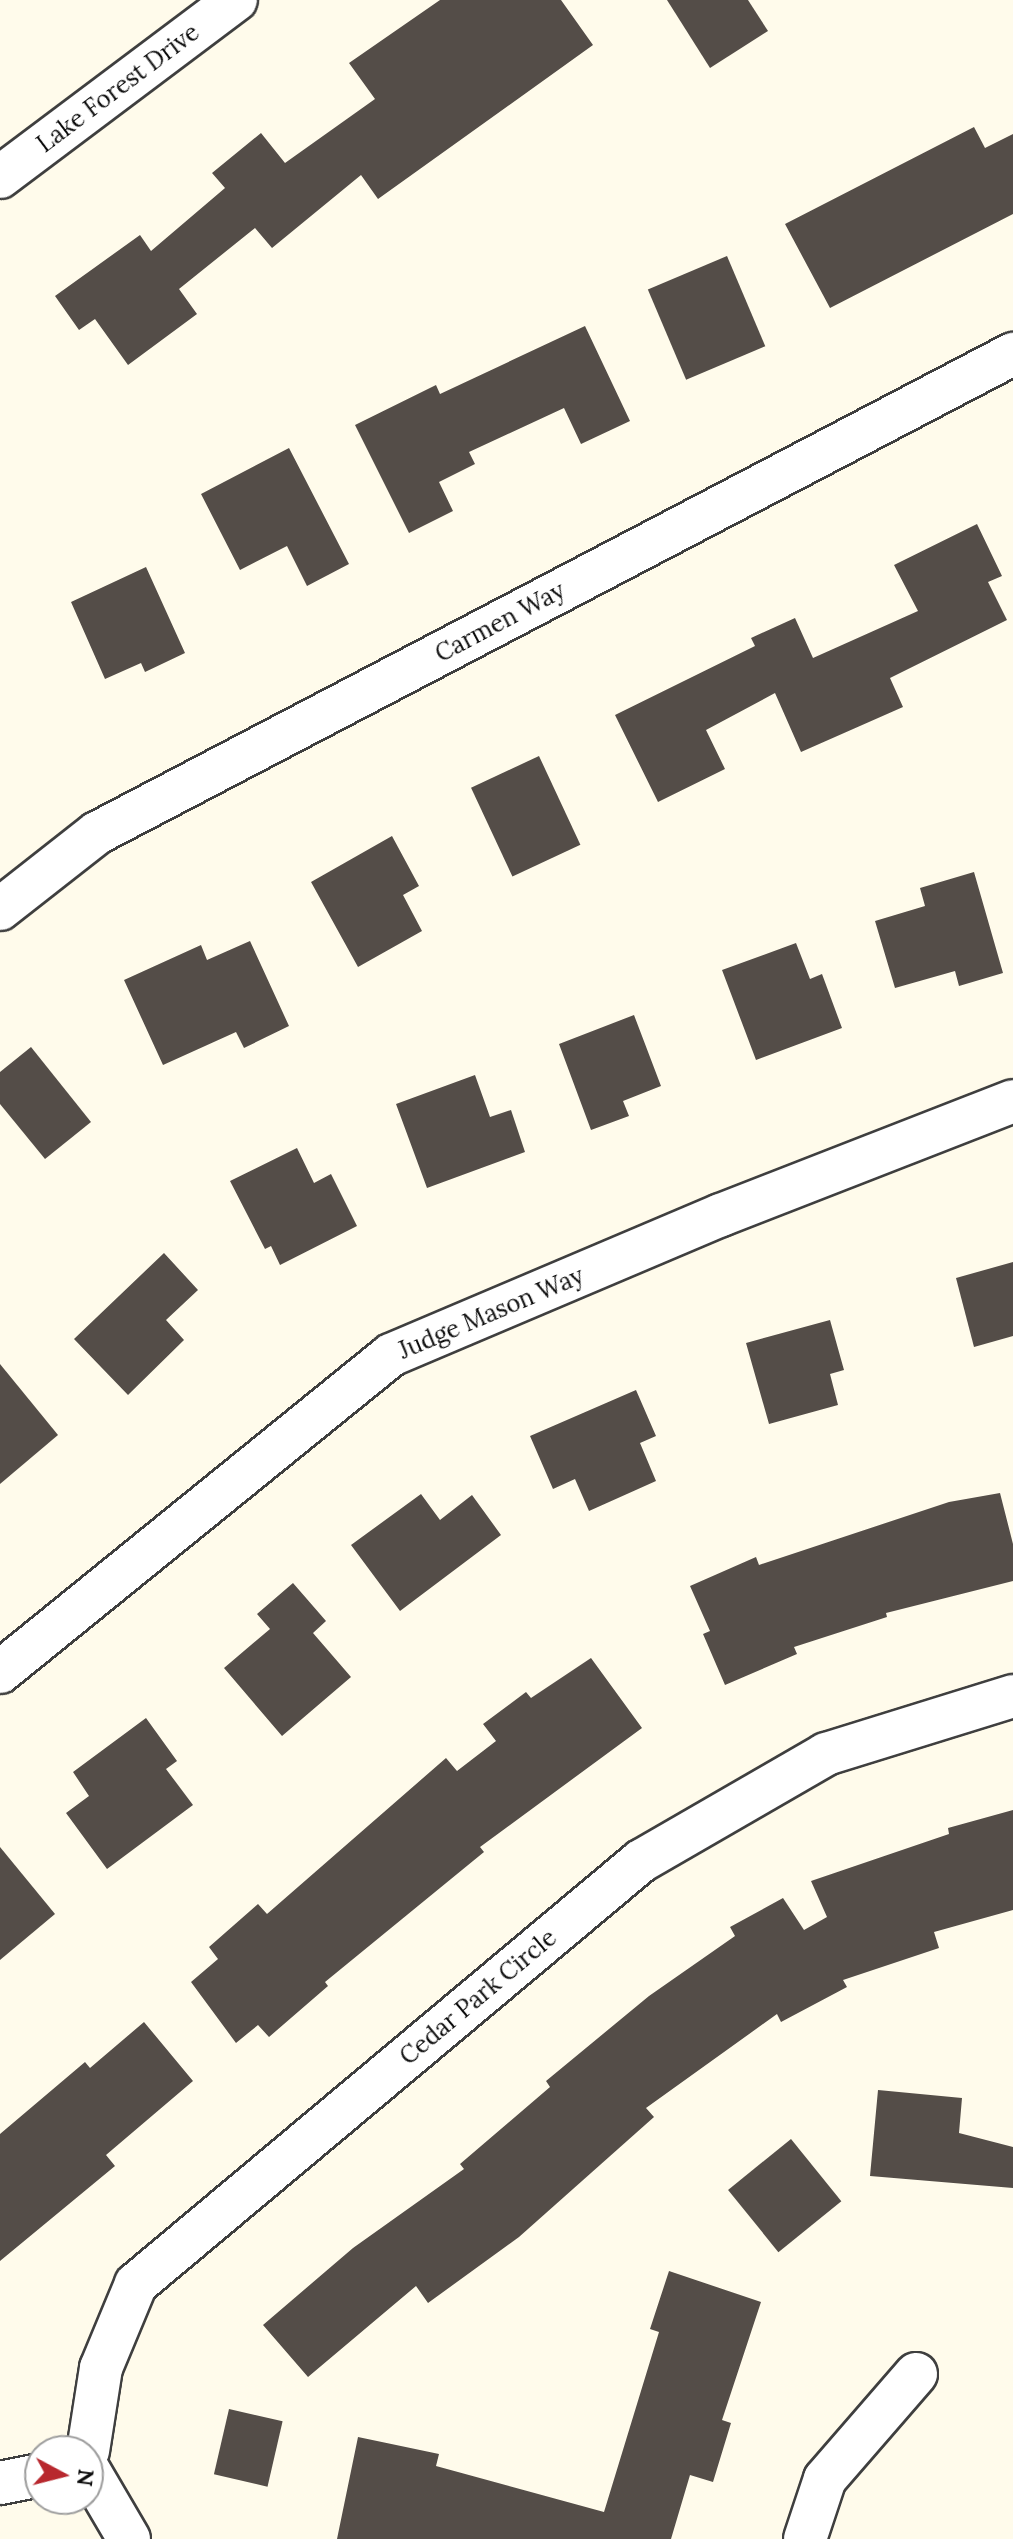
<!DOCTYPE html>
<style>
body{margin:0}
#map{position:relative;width:1013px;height:2539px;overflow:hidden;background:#fffbeb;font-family:Lora,serif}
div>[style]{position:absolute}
.building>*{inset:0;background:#544d48;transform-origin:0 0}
.roads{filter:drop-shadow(2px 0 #3f3f3f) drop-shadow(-2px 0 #3f3f3f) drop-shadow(0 2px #3f3f3f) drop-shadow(0 -2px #3f3f3f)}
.street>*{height:42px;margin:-21px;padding:0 21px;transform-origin:21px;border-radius:21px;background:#fff}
span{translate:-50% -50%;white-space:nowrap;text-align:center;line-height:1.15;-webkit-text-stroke:8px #fff;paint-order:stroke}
.street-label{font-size:24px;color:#0c0c0c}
.north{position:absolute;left:24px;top:2435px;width:80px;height:80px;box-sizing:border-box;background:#fff;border:2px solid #9e9e9e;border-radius:50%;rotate:97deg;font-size:22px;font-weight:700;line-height:32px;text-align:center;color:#0c0c0c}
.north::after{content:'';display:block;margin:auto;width:28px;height:36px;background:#b8282e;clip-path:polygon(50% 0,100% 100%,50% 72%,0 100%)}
</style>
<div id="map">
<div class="building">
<i style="clip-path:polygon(440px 0,561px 0,593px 45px,378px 199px,361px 175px,272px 248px,255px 228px,179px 289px,197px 314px,128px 365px,95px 319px,79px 330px,55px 296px,140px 235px,151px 251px,225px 188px,212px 173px,261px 133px,285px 163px,375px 99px,349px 63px)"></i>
<i style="clip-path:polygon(667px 0,748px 0,768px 31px,710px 68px)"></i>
<i style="clip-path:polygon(974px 127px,985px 148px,1013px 134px,1013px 214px,830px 308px,785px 224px)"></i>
<i style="left:727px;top:256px;width:98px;height:86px;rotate:67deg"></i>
<i style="clip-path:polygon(585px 326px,630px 421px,581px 444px,564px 408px,469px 452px,475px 464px,439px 482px,453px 511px,409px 533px,355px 425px,436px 385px,440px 394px)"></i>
<i style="clip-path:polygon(289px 448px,349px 564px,307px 586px,287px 546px,240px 570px,201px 494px)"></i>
<i style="clip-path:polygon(977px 524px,1002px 576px,988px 582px,1007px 620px,890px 678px,903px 707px,801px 752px,775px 693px,706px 730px,725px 769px,658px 802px,615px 715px,755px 646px,751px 638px,795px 618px,813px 658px,918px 611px,894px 565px)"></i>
<i style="clip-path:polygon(146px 567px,185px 653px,145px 672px,141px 663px,105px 679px,71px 602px)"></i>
<i style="left:539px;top:756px;width:98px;height:75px;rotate:65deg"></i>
<i style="clip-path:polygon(392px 836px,419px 886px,403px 895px,422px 931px,358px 967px,311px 882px)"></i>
<i style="clip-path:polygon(974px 872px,1003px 973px,959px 986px,955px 971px,895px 988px,875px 921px,925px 906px,920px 888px)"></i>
<i style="clip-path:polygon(250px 941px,289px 1026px,244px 1048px,236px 1032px,163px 1065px,124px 980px,201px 945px,207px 960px)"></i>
<i style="clip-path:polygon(796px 943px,810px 979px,822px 974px,842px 1028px,756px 1060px,722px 970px)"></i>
<i style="clip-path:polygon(634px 1015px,661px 1086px,623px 1101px,629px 1116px,591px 1130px,559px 1044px)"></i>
<i style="clip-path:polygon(31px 1047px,91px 1122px,45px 1159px,0 1104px,0 1072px)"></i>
<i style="clip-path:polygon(475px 1075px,490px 1117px,511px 1110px,525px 1152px,427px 1188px,396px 1104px)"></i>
<i style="clip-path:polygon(297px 1148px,314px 1183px,331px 1174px,357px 1226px,280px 1265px,271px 1246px,265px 1249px,230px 1181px)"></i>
<i style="clip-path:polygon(164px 1253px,198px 1290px,166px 1320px,184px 1340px,128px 1395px,74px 1339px)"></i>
<i style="clip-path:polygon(1013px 1262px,1013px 1336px,974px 1347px,956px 1278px)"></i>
<i style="clip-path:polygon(830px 1320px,844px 1370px,830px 1374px,838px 1405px,769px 1424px,746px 1343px)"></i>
<i style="clip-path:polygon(0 1364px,58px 1435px,0 1484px)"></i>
<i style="clip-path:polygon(636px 1390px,656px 1436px,640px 1443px,656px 1481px,589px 1511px,575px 1479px,553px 1489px,530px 1436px)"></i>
<i style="clip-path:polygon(1000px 1493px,1013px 1544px,1013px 1581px,886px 1613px,887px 1617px,794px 1647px,797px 1654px,725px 1685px,703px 1634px,710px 1631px,690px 1586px,756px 1557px,759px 1565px,949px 1502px)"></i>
<i style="clip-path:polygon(421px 1494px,440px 1520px,472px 1495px,501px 1535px,400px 1611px,351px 1545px)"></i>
<i style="clip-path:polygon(293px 1583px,326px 1621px,313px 1633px,351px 1677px,282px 1736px,224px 1668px,270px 1629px,257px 1614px)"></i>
<i style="clip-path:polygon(591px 1658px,642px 1728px,480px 1847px,484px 1852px,325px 1982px,328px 1986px,269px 2037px,258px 2025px,236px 2043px,191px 1982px,218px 1959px,209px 1947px,258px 1904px,267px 1914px,446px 1758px,457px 1771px,496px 1741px,483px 1724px,526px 1692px,531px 1698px)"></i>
<i style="clip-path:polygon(146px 1718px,177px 1761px,166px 1769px,193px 1805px,107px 1869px,66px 1813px,89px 1796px,73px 1772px)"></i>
<i style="clip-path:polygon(1013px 1810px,1013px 1910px,934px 1932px,939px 1948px,843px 1980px,847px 1987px,781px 2022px,777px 2014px,646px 2108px,654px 2117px,519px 2237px,428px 2303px,416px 2286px,308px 2377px,263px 2325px,353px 2248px,464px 2169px,460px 2164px,550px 2087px,546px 2081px,649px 1996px,735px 1936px,730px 1927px,783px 1898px,804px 1930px,827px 1917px,811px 1881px,949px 1834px,948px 1828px)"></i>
<i style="clip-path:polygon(0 1847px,55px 1914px,0 1960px)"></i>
<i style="clip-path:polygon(144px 2022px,193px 2081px,106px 2155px,115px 2166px,0 2261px,0 2134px,85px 2062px,90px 2068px)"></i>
<i style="clip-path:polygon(878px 2090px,962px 2098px,959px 2133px,1013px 2147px,1013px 2188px,870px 2176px)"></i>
<i style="left:791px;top:2139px;width:80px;height:81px;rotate:51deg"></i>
<i style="clip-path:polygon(669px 2271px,761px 2302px,722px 2420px,731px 2423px,713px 2482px,690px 2475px,671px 2539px,337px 2539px,358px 2437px,439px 2454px,436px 2466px,604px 2512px,659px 2332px,650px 2329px)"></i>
<i style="left:229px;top:2409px;width:55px;height:67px;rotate:13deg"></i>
</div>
<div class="roads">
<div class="street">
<i style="left:0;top:177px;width:295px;rotate:-36.9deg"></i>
<i style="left:0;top:909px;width:123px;rotate:-38.1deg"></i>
<i style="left:97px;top:833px;width:1034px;rotate:-27.61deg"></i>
<i style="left:0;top:1672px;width:503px;rotate:-39.03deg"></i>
<i style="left:391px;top:1355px;width:358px;rotate:-23deg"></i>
<i style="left:721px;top:1215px;width:313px;rotate:-21.3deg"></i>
<i style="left:88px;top:2451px;width:84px;rotate:-81.1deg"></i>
<i style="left:101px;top:2368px;width:91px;rotate:-67.4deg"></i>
<i style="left:136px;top:2284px;width:659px;rotate:-39.95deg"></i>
<i style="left:641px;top:1861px;width:214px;rotate:-30deg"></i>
<i style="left:826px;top:1754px;width:196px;rotate:-17.2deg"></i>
<i style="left:88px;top:2469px;width:81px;rotate:59.6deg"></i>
<i style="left:0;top:2483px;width:41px;rotate:-11.3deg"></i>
<i style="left:805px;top:2539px;width:63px;rotate:-71.6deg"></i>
<i style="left:825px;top:2479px;width:139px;rotate:-49.1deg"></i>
</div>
</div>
<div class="street-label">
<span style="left:118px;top:88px;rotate:-37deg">Lake Forest Drive</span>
<span style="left:500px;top:622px;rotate:-28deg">Carmen Way</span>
<span style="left:491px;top:1313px;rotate:-23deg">Judge Mason Way</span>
<span style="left:478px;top:1997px;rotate:-40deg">Cedar Park Circle</span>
</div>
<div class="north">N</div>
</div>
